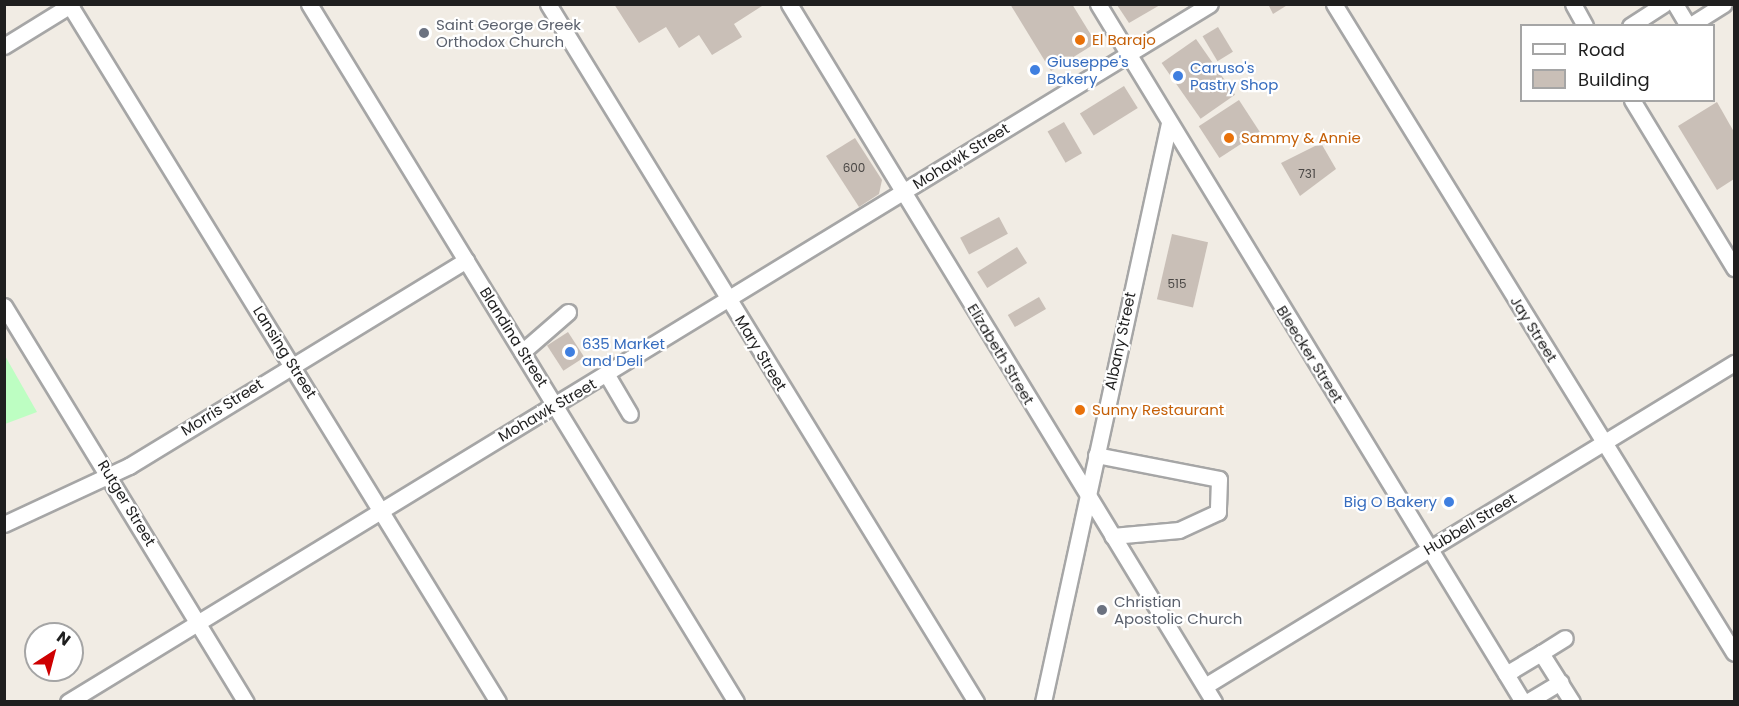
<!DOCTYPE html>
<style>
body{margin:0}
#map{position:relative;width:1739px;height:706px;overflow:hidden;background:#f1ece4;font-family:Poppins,sans-serif}
div>[style]{position:absolute}
.park>*{inset:0;background:#bdfec2}
.building>*{inset:0;background:#c9bfb7;transform-origin:0 0}
.roads{filter:drop-shadow(2px 0 #a6a6a6) drop-shadow(-2px 0 #a6a6a6) drop-shadow(0 2px #a6a6a6) drop-shadow(0 -2px #a6a6a6)}
.minor>*{height:15px;margin:-7.5px;padding:0 7.5px;transform-origin:7.5px;border-radius:7.5px;background:#fff}
.dots>*{width:16px;height:16px;translate:-50% -50%;box-sizing:border-box;border:3px solid #fff;border-radius:50%}
span{translate:-50% -50%;white-space:nowrap;text-align:center;line-height:1.15;-webkit-text-stroke:4.5px #fff;paint-order:stroke}
.number-label{font-size:12px;color:#4a4745}
.number-label span{-webkit-text-stroke-width:0}
.worship-label{font-size:15px;color:#5b616d}
.left{translate:0 -50%;text-align:left}
.food-label{font-size:15px;color:#c56008}
.shop-label{font-size:15px;color:#366cbe}
.right{translate:-100% -50%;text-align:right}
.street-label{font-size:15px;color:#1f1f1f}
.frame{position:absolute;inset:0;border:6px solid #1f1f1f;pointer-events:none}
.legend{position:absolute;left:1520px;top:24px;width:195px;height:78px;box-sizing:border-box;background:#fff;border:2px solid #a5a5a5;margin:0;padding:8px 10px;list-style:none;font-size:18px;color:#1f1f1f}
.legend li{display:flex;align-items:center;gap:12px;height:30px}
.legend b{width:30px;border:2px solid #a5a5a5}
.north{position:absolute;left:24px;top:622px;width:60px;height:60px;box-sizing:border-box;background:#fff;border:2px solid #a5a5a5;border-radius:50%;rotate:36deg;font-size:16px;font-weight:700;line-height:24px;text-align:center;color:#1f1f1f}
.north::after{content:'';display:block;margin:auto;width:21px;height:27px;background:#ce0001;clip-path:polygon(50% 0,100% 100%,50% 72%,0 100%)}
</style>
<div id="map">
<div class="park">
<i style="clip-path:polygon(4px 354px,37px 412px,5px 424px,4px 424px)"></i>
</div>
<div class="building">
<i style="clip-path:polygon(614px 4px,761px 4px,762px 6px,734px 24px,742px 37px,712px 55px,699px 35px,679px 48px,666px 27px,639px 43px)"></i>
<i style="clip-path:polygon(1010px 4px,1072px 4px,1096px 43px,1051px 71px)"></i>
<i style="clip-path:polygon(1268px 4px,1289px 4px,1273px 14px)"></i>
<i style="clip-path:polygon(1117px 5px,1160px 5px,1129px 23px)"></i>
<i style="left:1218px;top:27px;width:29px;height:18px;rotate:59deg"></i>
<i style="left:1196px;top:39px;width:68px;height:42px;rotate:55deg"></i>
<i style="left:1124px;top:86px;width:26px;height:52px;rotate:58deg"></i>
<i style="left:1239px;top:100px;width:38px;height:48px;rotate:57deg"></i>
<i style="clip-path:polygon(1717px 102px,1734px 132px,1734px 179px,1717px 190px,1678px 126px)"></i>
<i style="left:1064px;top:122px;width:36px;height:19px;rotate:60deg"></i>
<i style="clip-path:polygon(855px 138px,882px 180px,879px 194px,859px 207px,826px 156px)"></i>
<i style="clip-path:polygon(1321px 143px,1336px 169px,1300px 196px,1281px 163px)"></i>
<i style="left:999px;top:217px;width:19px;height:44px;rotate:62deg"></i>
<i style="left:1172px;top:234px;width:37px;height:67px;rotate:13deg"></i>
<i style="left:1017px;top:247px;width:19px;height:47px;rotate:58deg"></i>
<i style="left:1039px;top:297px;width:14px;height:36px;rotate:60deg"></i>
<i style="left:568px;top:332px;width:30px;height:25px;rotate:57deg"></i>
</div>
<div class="roads">
<div class="minor">
<i style="left:69px;top:4px;width:819px;rotate:58.42deg"></i>
<i style="left:309px;top:4px;width:818px;rotate:58.54deg"></i>
<i style="left:548px;top:4px;width:819px;rotate:58.48deg"></i>
<i style="left:789px;top:4px;width:817px;rotate:58.66deg"></i>
<i style="left:1098px;top:4px;width:817px;rotate:58.66deg"></i>
<i style="left:1334px;top:4px;width:762px;rotate:58.35deg"></i>
<i style="left:1573px;top:4px;width:25px;rotate:61deg"></i>
<i style="left:1675px;top:4px;width:26px;rotate:59deg"></i>
<i style="left:1630px;top:26px;width:40px;rotate:-32.9deg"></i>
<i style="left:1689px;top:26px;width:41px;rotate:-32.2deg"></i>
<i style="left:4px;top:46px;width:80px;rotate:-31.7deg"></i>
<i style="left:1632px;top:100px;width:197px;rotate:58.7deg"></i>
<i style="left:4px;top:306px;width:464px;rotate:58.6deg"></i>
<i style="left:522px;top:352px;width:61px;rotate:-41deg"></i>
<i style="left:607px;top:375px;width:45px;rotate:59.5deg"></i>
<i style="left:1096px;top:455px;width:125px;rotate:11deg"></i>
<i style="left:1219px;top:479px;width:33px;rotate:92deg"></i>
<i style="left:1218px;top:512px;width:43px;rotate:155.2deg"></i>
<i style="left:1179px;top:530px;width:67px;rotate:174.9deg"></i>
<i style="left:4px;top:524px;width:138px;rotate:-24.9deg"></i>
<i style="left:129px;top:466px;width:395px;rotate:-31.4deg"></i>
<i style="left:1541px;top:653px;width:28px;rotate:-32deg"></i>
<i style="left:1506px;top:674px;width:41px;rotate:-31deg"></i>
<i style="left:1541px;top:653px;width:58px;rotate:57.7deg"></i>
<i style="left:1205px;top:686px;width:620px;rotate:-31.41deg"></i>
<i style="left:68px;top:702px;width:1338px;rotate:-31.43deg"></i>
<i style="left:1043px;top:702px;width:593px;rotate:-77.72deg"></i>
<i style="left:1527px;top:702px;width:39px;rotate:-31deg"></i>
</div>
</div>
<div class="dots">
<i style="left:424px;top:33px;background:#6b7280"></i>
<i style="left:1080px;top:40px;background:#e8710a"></i>
<i style="left:1035px;top:70px;background:#3f7fe0"></i>
<i style="left:1178px;top:76px;background:#3f7fe0"></i>
<i style="left:1229px;top:138px;background:#e8710a"></i>
<i style="left:570px;top:352px;background:#3f7fe0"></i>
<i style="left:1080px;top:410px;background:#e8710a"></i>
<i style="left:1449px;top:502px;background:#3f7fe0"></i>
<i style="left:1102px;top:610px;background:#6b7280"></i>
</div>
<div class="number-label">
<span style="left:854px;top:168px">600</span>
<span style="left:1307px;top:174px">731</span>
<span style="left:1177px;top:284px">515</span>
</div>
<div class="worship-label">
<span class="left" style="left:436px;top:33px">Saint George Greek<br>Orthodox Church</span>
<span class="left" style="left:1114px;top:610px">Christian<br>Apostolic Church</span>
</div>
<div class="food-label">
<span class="left" style="left:1092px;top:40px">El Barajo</span>
<span class="left" style="left:1241px;top:138px">Sammy &amp; Annie</span>
<span class="left" style="left:1092px;top:410px">Sunny Restaurant</span>
</div>
<div class="shop-label">
<span class="left" style="left:1047px;top:70px">Giuseppe's<br>Bakery</span>
<span class="left" style="left:1190px;top:76px">Caruso's<br>Pastry Shop</span>
<span class="left" style="left:582px;top:352px">635 Market<br>and Deli</span>
<span class="right" style="left:1437px;top:502px">Big O Bakery</span>
</div>
<div class="street-label">
<span style="left:961px;top:156px;rotate:-32deg">Mohawk Street</span>
<span style="left:1534px;top:329px;rotate:58deg">Jay Street</span>
<span style="left:514px;top:337px;rotate:58deg">Blandina Street</span>
<span style="left:1120px;top:341px;rotate:-78deg">Albany Street</span>
<span style="left:285px;top:352px;rotate:58deg">Lansing Street</span>
<span style="left:761px;top:353px;rotate:59deg">Mary Street</span>
<span style="left:1001px;top:354px;rotate:59deg">Elizabeth Street</span>
<span style="left:1310px;top:354px;rotate:58deg">Bleecker Street</span>
<span style="left:222px;top:407px;rotate:-32deg">Morris Street</span>
<span style="left:547px;top:410px;rotate:-30deg">Mohawk Street</span>
<span style="left:127px;top:503px;rotate:59deg">Rutger Street</span>
<span style="left:1470px;top:524px;rotate:-31deg">Hubbell Street</span>
</div>
<div class="frame"></div>
<ul class="legend">
<li><b style="height:8px;background:#fff"></b>Road</li>
<li><b style="height:16px;background:#c9bfb7"></b>Building</li>
</ul>
<div class="north">N</div>
</div>
